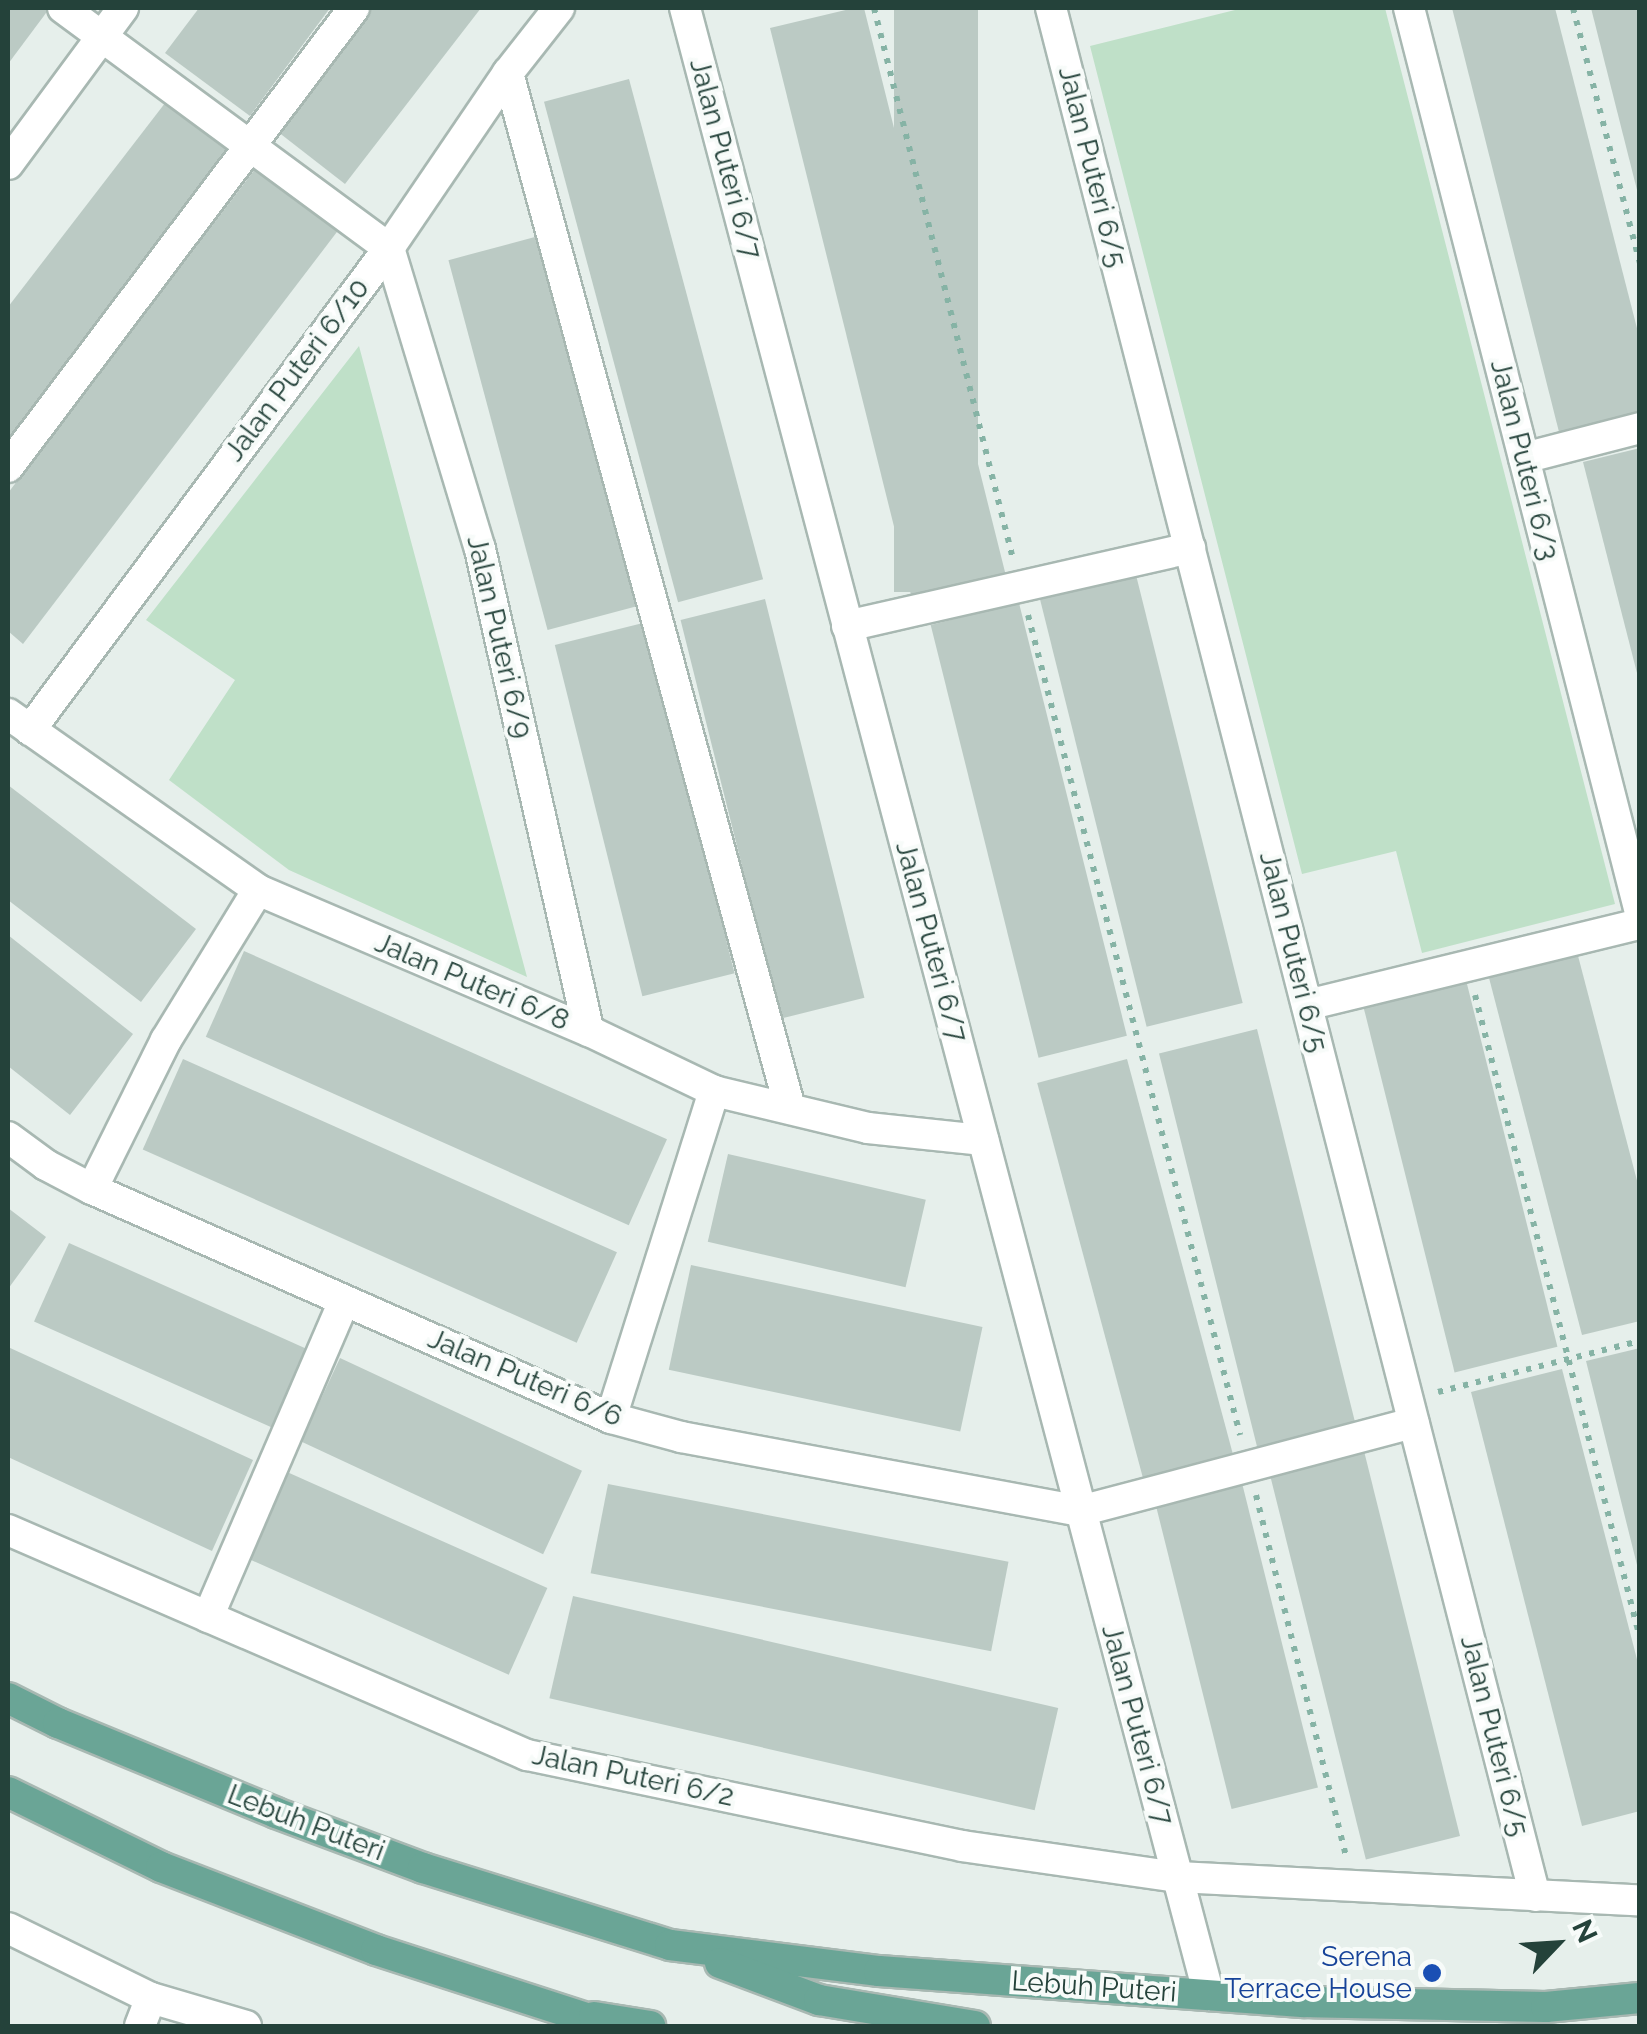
<!DOCTYPE html>
<style>
body{margin:0}
#map{position:relative;width:1647px;height:2034px;overflow:hidden;background:#e6efeb;font-family:Raleway,sans-serif}
div>[style]{position:absolute}
.green>*{inset:0;background:#bfe0c8}
.building>*{inset:0;background:#bbcac4;transform-origin:0 0}
.path>*{height:6px;margin-top:-3px;transform-origin:0;background:repeating-linear-gradient(90deg,#86b3a5 0 5px,transparent 0 13px)}
.roads{filter:drop-shadow(2px 0 #a8b8b2) drop-shadow(-2px 0 #a8b8b2) drop-shadow(0 2px #a8b8b2) drop-shadow(0 -2px #a8b8b2)}
.minor>*{height:30px;margin:-15px;padding:0 15px;transform-origin:15px;border-radius:15px;background:#fff}
.major>*{height:30px;margin:-15px;padding:0 15px;transform-origin:15px;border-radius:15px;background:#6aa596}
.dots>*{width:28px;height:28px;translate:-50% -50%;box-sizing:border-box;border:5px solid #f7fbf9;border-radius:50%}
span{translate:-50% -50%;white-space:nowrap;text-align:center;line-height:1.15;-webkit-text-stroke:8px #f7fbf9;paint-order:stroke}
.street-label{font-size:28px;color:#24423a}
.transit-label{font-size:28px;color:#164399}
.right{translate:-100% -50%;text-align:right}
.frame{position:absolute;inset:0;border:10px solid #24423a;pointer-events:none}
.north{position:absolute;left:1507px;top:1894px;width:100px;height:100px;-webkit-text-stroke:8px #f7fbf9;paint-order:stroke;rotate:65deg;font-size:28px;font-weight:700;line-height:40px;text-align:center;color:#24423a}
.north::after{content:'';display:block;margin:auto;width:35px;height:45px;background:#24423a;clip-path:polygon(50% 0,100% 100%,50% 72%,0 100%)}
</style>
<div id="map">
<div class="green">
<i style="clip-path:polygon(1243px 8px,1385px 8px,1615px 904px,1422px 953px,1396px 851px,1302px 874px,1090px 46px)"></i>
<i style="clip-path:polygon(359px 346px,527px 977px,289px 870px,169px 780px,235px 680px,146px 620px)"></i>
</div>
<div class="building">
<i style="clip-path:polygon(8px 8px,49px 9px,8px 64px)"></i>
<i style="clip-path:polygon(199px 8px,330px 8px,250px 116px,165px 53px)"></i>
<i style="clip-path:polygon(366px 8px,481px 8px,345px 184px,273px 128px)"></i>
<i style="clip-path:polygon(854px 8px,864px 8px,1007px 580px,913px 603px,770px 28px)"></i>
<i style="left:894px;top:8px;width:84px;height:584px"></i>
<i style="clip-path:polygon(1452px 8px,1555px 8px,1640px 340px,1640px 418px,1560px 436px)"></i>
<i style="clip-path:polygon(1591px 8px,1640px 8px,1640px 194px,1638px 194px)"></i>
<i style="left:629px;top:79px;width:518px;height:88px;rotate:75deg"></i>
<i style="clip-path:polygon(172px 94px,239px 146px,8px 446px,8px 307px)"></i>
<i style="clip-path:polygon(262px 160px,343px 224px,23px 644px,8px 631px,8px 493px)"></i>
<i style="left:546px;top:234px;width:383px;height:101px;rotate:75deg"></i>
<i style="clip-path:polygon(1640px 448px,1640px 676px,1638px 677px,1583px 462px)"></i>
<i style="left:1136px;top:575px;width:441px;height:99px;rotate:76deg"></i>
<i style="left:765px;top:599px;width:411px;height:87px;rotate:76deg"></i>
<i style="left:1019px;top:603px;width:446px;height:91px;rotate:76deg"></i>
<i style="left:647px;top:622px;width:362px;height:95px;rotate:76deg"></i>
<i style="clip-path:polygon(8px 785px,196px 929px,141px 1002px,8px 900px)"></i>
<i style="clip-path:polygon(8px 935px,133px 1034px,70px 1115px,8px 1066px)"></i>
<i style="left:244px;top:951px;width:463px;height:94px;rotate:24deg"></i>
<i style="clip-path:polygon(1577px 952px,1640px 1192px,1640px 1321px,1582px 1335px,1488px 974px)"></i>
<i style="left:1466px;top:980px;width:378px;height:106px;rotate:76deg"></i>
<i style="left:1257px;top:1029px;width:410px;height:101px;rotate:76deg"></i>
<i style="left:183px;top:1059px;width:475px;height:99px;rotate:24deg"></i>
<i style="left:1127px;top:1059px;width:409px;height:93px;rotate:75deg"></i>
<i style="left:728px;top:1154px;width:203px;height:90px;rotate:13deg"></i>
<i style="clip-path:polygon(8px 1208px,46px 1237px,8px 1289px)"></i>
<i style="left:69px;top:1243px;width:261px;height:86px;rotate:24deg"></i>
<i style="left:691px;top:1265px;width:298px;height:107px;rotate:12deg"></i>
<i style="clip-path:polygon(8px 1347px,253px 1460px,212px 1551px,8px 1457px)"></i>
<i style="clip-path:polygon(1640px 1348px,1640px 1569px,1638px 1569px,1586px 1361px)"></i>
<i style="left:340px;top:1358px;width:267px;height:92px;rotate:25deg"></i>
<i style="clip-path:polygon(1562px 1369px,1640px 1671px,1640px 1811px,1582px 1826px,1471px 1392px)"></i>
<i style="left:1363px;top:1447px;width:401px;height:97px;rotate:76deg"></i>
<i style="left:287px;top:1472px;width:285px;height:95px;rotate:24deg"></i>
<i style="left:1241px;top:1479px;width:318px;height:89px;rotate:76deg"></i>
<i style="left:608px;top:1484px;width:408px;height:91px;rotate:11deg"></i>
<i style="left:573px;top:1596px;width:498px;height:105px;rotate:13deg"></i>
</div>
<div class="path">
<i style="left:874px;top:8px;width:568px;rotate:75.84deg"></i>
<i style="left:1573px;top:8px;width:265px;rotate:75.3deg"></i>
<i style="left:1028px;top:615px;width:847px;rotate:75.5deg"></i>
<i style="left:1475px;top:995px;width:664px;rotate:75.61deg"></i>
<i style="left:1438px;top:1392px;width:208px;rotate:-14.2deg"></i>
<i style="left:1256px;top:1495px;width:373px;rotate:76deg"></i>
</div>
<div class="roads">
<div class="minor">
<i style="left:63px;top:8px;width:405px;rotate:36.4deg"></i>
<i style="left:389px;top:248px;width:314px;rotate:73.2deg"></i>
<i style="left:480px;top:549px;width:494px;rotate:77.3deg"></i>
<i style="left:685px;top:8px;width:2055px;rotate:75.23deg"></i>
<i style="left:1051px;top:8px;width:1949px;rotate:75.62deg"></i>
<i style="left:1409px;top:8px;width:933px;rotate:75.67deg"></i>
<i style="left:508px;top:73px;width:1073px;rotate:74.76deg"></i>
<i style="left:8px;top:164px;width:194px;rotate:-53.6deg"></i>
<i style="left:1524px;top:458px;width:120px;rotate:-14.5deg"></i>
<i style="left:8px;top:467px;width:575px;rotate:-52.99deg"></i>
<i style="left:847px;top:626px;width:352px;rotate:-12.8deg"></i>
<i style="left:8px;top:714px;width:306px;rotate:35.1deg"></i>
<i style="left:258px;top:890px;width:360px;rotate:23.1deg"></i>
<i style="left:589px;top:1031px;width:139px;rotate:25.6deg"></i>
<i style="left:714px;top:1091px;width:158px;rotate:13.5deg"></i>
<i style="left:868px;top:1128px;width:116px;rotate:6deg"></i>
<i style="left:30px;top:730px;width:601px;rotate:-53.32deg"></i>
<i style="left:389px;top:248px;width:212px;rotate:-55.8deg"></i>
<i style="left:508px;top:73px;width:83px;rotate:-51.9deg"></i>
<i style="left:1307px;top:1005px;width:343px;rotate:-13.7deg"></i>
<i style="left:8px;top:1137px;width:47px;rotate:36.4deg"></i>
<i style="left:46px;top:1165px;width:52px;rotate:27.6deg"></i>
<i style="left:92px;top:1189px;width:567px;rotate:23.81deg"></i>
<i style="left:611px;top:1418px;width:73px;rotate:15.2deg"></i>
<i style="left:681px;top:1437px;width:406px;rotate:10.5deg"></i>
<i style="left:1080px;top:1511px;width:345px;rotate:-14.8deg"></i>
<i style="left:92px;top:1189px;width:166px;rotate:-63.6deg"></i>
<i style="left:166px;top:1040px;width:176px;rotate:-58.5deg"></i>
<i style="left:611px;top:1418px;width:343px;rotate:-72.5deg"></i>
<i style="left:8px;top:1530px;width:566px;rotate:23.44deg"></i>
<i style="left:527px;top:1755px;width:444px;rotate:11.8deg"></i>
<i style="left:962px;top:1846px;width:218px;rotate:8.2deg"></i>
<i style="left:1178px;top:1877px;width:463px;rotate:2.9deg"></i>
<i style="left:208px;top:1617px;width:344px;rotate:-66.7deg"></i>
<i style="left:8px;top:1928px;width:159px;rotate:26.1deg"></i>
<i style="left:151px;top:1998px;width:99px;rotate:16.4deg"></i>
<i style="left:140px;top:2026px;width:30px;rotate:-69deg"></i>
</div>
<div class="major">
<i style="left:8px;top:1698px;width:56px;rotate:26.6deg"></i>
<i style="left:58px;top:1723px;width:236px;rotate:22.4deg"></i>
<i style="left:276px;top:1813px;width:157px;rotate:20.5deg"></i>
<i style="left:423px;top:1868px;width:259px;rotate:17.3deg"></i>
<i style="left:670px;top:1945px;width:211px;rotate:7.1deg"></i>
<i style="left:879px;top:1971px;width:427px;rotate:4.2deg"></i>
<i style="left:1305px;top:2002px;width:241px;rotate:1.2deg"></i>
<i style="left:1546px;top:2007px;width:94px;rotate:-5.5deg"></i>
<i style="left:8px;top:1792px;width:170px;rotate:26.1deg"></i>
<i style="left:161px;top:1867px;width:230px;rotate:21.1deg"></i>
<i style="left:376px;top:1950px;width:247px;rotate:17.9deg"></i>
<i style="left:720px;top:1963px;width:106px;rotate:20.5deg"></i>
<i style="left:819px;top:2000px;width:158px;rotate:9.5deg"></i>
<i style="left:594px;top:2017px;width:57px;rotate:9.1deg"></i>
</div>
</div>
<div class="dots">
<i style="left:1432px;top:1973px;background:#1a4fb4"></i>
</div>
<div class="street-label">
<span style="left:725px;top:159px;rotate:75deg">Jalan Puteri 6/7</span>
<span style="left:1092px;top:167px;rotate:76deg">Jalan Puteri 6/5</span>
<span style="left:297px;top:370px;rotate:-53deg">Jalan Puteri 6/10</span>
<span style="left:1524px;top:460px;rotate:76deg">Jalan Puteri 6/3</span>
<span style="left:499px;top:637px;rotate:77deg">Jalan Puteri 6/9</span>
<span style="left:931px;top:942px;rotate:75deg">Jalan Puteri 6/7</span>
<span style="left:1293px;top:952px;rotate:76deg">Jalan Puteri 6/5</span>
<span style="left:472px;top:982px;rotate:23deg">Jalan Puteri 6/8</span>
<span style="left:525px;top:1378px;rotate:23deg">Jalan Puteri 6/6</span>
<span style="left:1137px;top:1725px;rotate:75deg">Jalan Puteri 6/7</span>
<span style="left:1494px;top:1736px;rotate:76deg">Jalan Puteri 6/5</span>
<span style="left:633px;top:1776px;rotate:12deg">Jalan Puteri 6/2</span>
<span style="left:306px;top:1823px;rotate:21deg">Lebuh Puteri</span>
<span style="left:1094px;top:1987px;rotate:4deg">Lebuh Puteri</span>
</div>
<div class="transit-label">
<span class="right" style="left:1412px;top:1973px">Serena<br>Terrace House</span>
</div>
<div class="frame"></div>
<div class="north">N</div>
</div>
